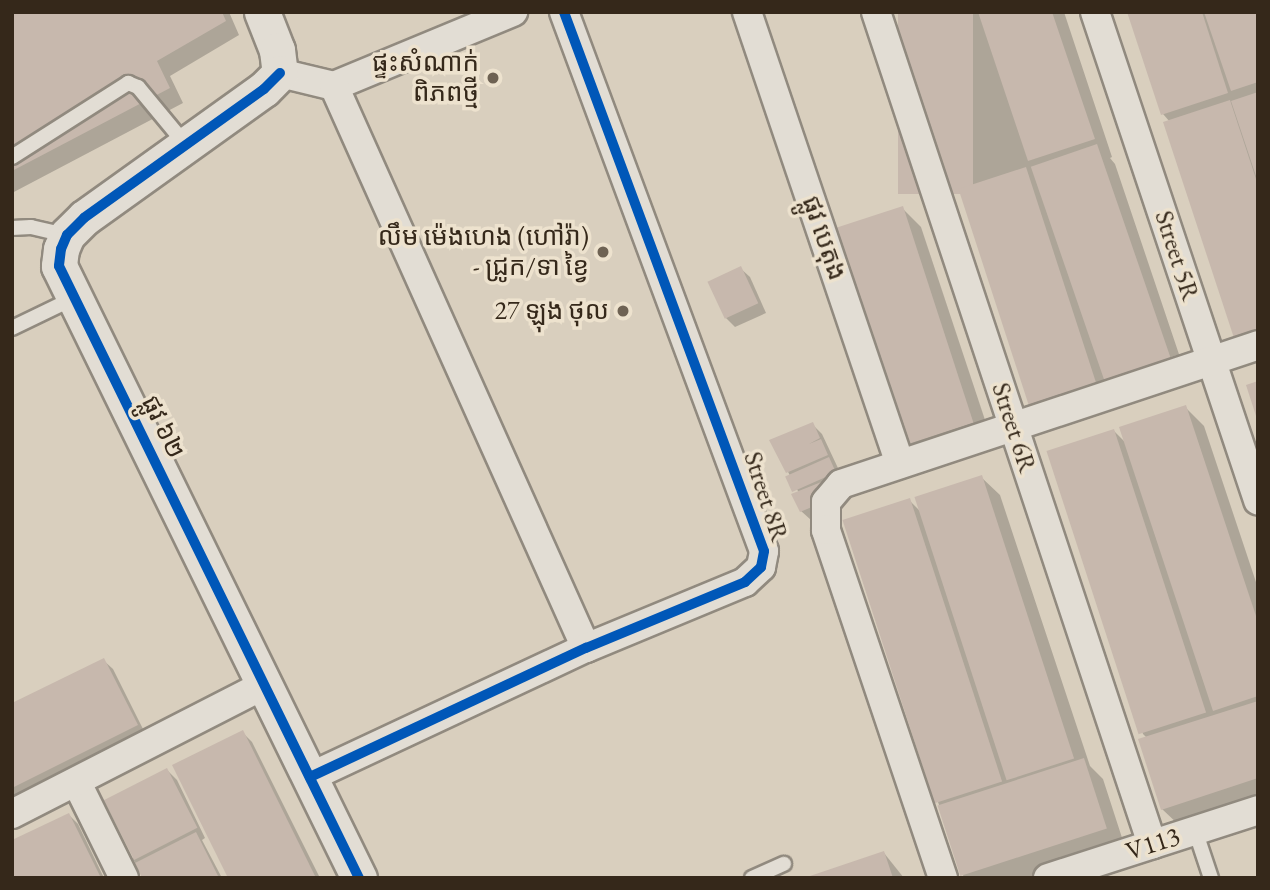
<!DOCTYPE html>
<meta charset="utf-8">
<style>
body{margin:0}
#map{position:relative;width:1270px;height:890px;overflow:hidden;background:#d9cfbe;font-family:"EB Garamond","Noto Sans Khmer",serif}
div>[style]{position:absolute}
.shadow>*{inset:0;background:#0003}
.building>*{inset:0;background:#c7b8ad;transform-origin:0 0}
.roads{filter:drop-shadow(2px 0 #918a7f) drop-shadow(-2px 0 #918a7f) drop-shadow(0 2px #918a7f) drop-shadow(0 -2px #918a7f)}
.service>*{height:14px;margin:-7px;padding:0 7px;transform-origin:7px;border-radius:7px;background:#e2ddd4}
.minor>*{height:28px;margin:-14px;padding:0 14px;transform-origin:14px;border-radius:14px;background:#e2ddd4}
.tertiary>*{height:35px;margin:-17.5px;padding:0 17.5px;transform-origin:17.5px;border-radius:17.5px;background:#e2ddd4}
.cycleway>*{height:10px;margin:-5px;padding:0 5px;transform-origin:5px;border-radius:5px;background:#0057b8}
.dots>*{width:19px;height:19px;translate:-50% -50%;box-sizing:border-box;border:4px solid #ede2ce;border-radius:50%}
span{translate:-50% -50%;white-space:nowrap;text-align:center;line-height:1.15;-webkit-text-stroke:7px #ede2ce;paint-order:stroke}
.poi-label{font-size:26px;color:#35281a}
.right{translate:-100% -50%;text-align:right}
.street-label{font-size:26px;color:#35281a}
.frame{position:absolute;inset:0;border:14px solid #35281a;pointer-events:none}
</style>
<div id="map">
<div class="shadow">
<i style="clip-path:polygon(12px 12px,229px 12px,239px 35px,170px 76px,183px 103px,12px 193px)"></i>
<i style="clip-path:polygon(evenodd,900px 12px,1064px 12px,1112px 157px,1110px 158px,1115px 164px,1187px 378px,1051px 423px,1032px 404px,963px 190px,957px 184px,900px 12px,1177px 355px,1178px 358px,1112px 379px,1112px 376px,1177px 355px)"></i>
<i style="clip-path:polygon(1129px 12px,1258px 12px,1258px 355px,1255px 356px,1236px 337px,1170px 122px,1163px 114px)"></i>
<i style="clip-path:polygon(902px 208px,921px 227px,992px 441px,928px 462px,909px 443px)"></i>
<i style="clip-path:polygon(740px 268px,750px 277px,766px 313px,735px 327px,725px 317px)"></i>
<i style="clip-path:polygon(1185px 407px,1204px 426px,1258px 588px,1258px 803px,1181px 827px,1162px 809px,1147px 738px,1143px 734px,1049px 452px,1114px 431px,1126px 443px)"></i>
<i style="clip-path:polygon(813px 425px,822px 434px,845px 483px,829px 513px,811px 520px,801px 511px,799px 493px,772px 441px)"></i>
<i style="clip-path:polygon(981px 477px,1000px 495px,1090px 766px,1103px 779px,1125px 847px,1030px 878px,964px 878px,938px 802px,909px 500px,922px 513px)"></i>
<i style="clip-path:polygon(103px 660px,113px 669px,146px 735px,12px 802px,12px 705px)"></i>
<i style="clip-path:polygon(242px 732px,252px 742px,320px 878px,230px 878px)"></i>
<i style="clip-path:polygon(167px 770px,177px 780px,205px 838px,202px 840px,222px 878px,144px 878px,133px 859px)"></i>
<i style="clip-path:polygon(69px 815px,78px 824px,104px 878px,12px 878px)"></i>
<i style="clip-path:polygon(884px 853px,904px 878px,811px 878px)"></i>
</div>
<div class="building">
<i style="clip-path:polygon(12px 12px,222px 12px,226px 21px,157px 61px,170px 88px,12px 171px)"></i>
<i style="left:898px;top:12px;width:75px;height:182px"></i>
<i style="clip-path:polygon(978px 12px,1052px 12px,1095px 139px,1028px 161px)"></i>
<i style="clip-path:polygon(1127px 12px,1202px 12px,1228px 93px,1161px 115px)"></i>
<i style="clip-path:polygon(1204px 12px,1258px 12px,1258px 82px,1231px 91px)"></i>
<i style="clip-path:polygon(1258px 92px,1258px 179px,1257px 179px,1231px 101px)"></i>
<i style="clip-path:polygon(1230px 100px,1258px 185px,1258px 330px,1234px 338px,1163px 122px)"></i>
<i style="left:1097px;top:144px;width:227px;height:70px;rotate:71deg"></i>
<i style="left:1026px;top:167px;width:227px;height:71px;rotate:72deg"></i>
<i style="left:903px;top:206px;width:228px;height:71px;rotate:72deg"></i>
<i style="left:741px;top:266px;width:41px;height:37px;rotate:65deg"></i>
<i style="clip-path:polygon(1258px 381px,1258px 419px,1257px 419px,1246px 385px)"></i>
<i style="clip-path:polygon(1186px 405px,1258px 622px,1258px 696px,1213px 711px,1119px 427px)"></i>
<i style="clip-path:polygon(813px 422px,820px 438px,809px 444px,821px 439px,828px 455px,786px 473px,769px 440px)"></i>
<i style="left:1114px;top:429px;width:298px;height:71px;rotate:72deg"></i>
<i style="left:829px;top:457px;width:17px;height:48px;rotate:66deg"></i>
<i style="left:982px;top:475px;width:298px;height:71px;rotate:72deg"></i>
<i style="clip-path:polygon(834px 477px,819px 504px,800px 512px,791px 494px)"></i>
<i style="left:910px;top:498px;width:298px;height:71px;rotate:72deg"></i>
<i style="clip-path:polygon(104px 658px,138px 725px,12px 788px,12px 703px)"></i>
<i style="clip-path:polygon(1258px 701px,1258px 778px,1161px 810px,1138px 739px)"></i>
<i style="clip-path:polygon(243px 730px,316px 878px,228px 878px,172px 765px)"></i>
<i style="left:1084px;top:758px;width:74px;height:154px;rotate:72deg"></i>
<i style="left:167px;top:768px;width:67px;height:71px;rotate:63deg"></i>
<i style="clip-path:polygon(69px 813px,101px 878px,12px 878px,12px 840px)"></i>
<i style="clip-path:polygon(196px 832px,219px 878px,142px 878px,135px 863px)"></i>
<i style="clip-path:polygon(884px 851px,893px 878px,807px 878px,807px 877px)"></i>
</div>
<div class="roads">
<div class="service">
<i style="left:12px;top:157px;width:138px;rotate:-32.5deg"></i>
<i style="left:128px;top:83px;width:11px;rotate:22deg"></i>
<i style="left:138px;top:87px;width:75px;rotate:50.4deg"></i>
<i style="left:12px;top:228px;width:19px;rotate:-3deg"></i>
<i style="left:31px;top:227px;width:36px;rotate:13deg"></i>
<i style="left:12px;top:328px;width:69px;rotate:-25.8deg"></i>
<i style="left:1195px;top:830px;width:51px;rotate:71.6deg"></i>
<i style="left:752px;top:878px;width:35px;rotate:-24deg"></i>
</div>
<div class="minor">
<i style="left:747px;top:12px;width:477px;rotate:71.3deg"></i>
<i style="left:876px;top:12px;width:877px;rotate:71.65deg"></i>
<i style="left:1095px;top:12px;width:515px;rotate:71.53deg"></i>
<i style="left:280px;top:73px;width:56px;rotate:13.5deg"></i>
<i style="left:334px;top:86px;width:194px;rotate:-22.5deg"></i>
<i style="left:334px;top:86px;width:616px;rotate:65.85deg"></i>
<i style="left:310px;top:777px;width:305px;rotate:-25.1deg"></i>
<i style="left:586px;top:648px;width:172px;rotate:-22.5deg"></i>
<i style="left:745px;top:582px;width:22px;rotate:-43deg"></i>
<i style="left:761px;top:567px;width:16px;rotate:-79deg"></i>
<i style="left:764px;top:551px;width:575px;rotate:-110.36deg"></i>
<i style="left:77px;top:783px;width:106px;rotate:63.7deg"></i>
<i style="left:12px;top:814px;width:283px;rotate:-27.1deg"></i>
<i style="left:943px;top:878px;width:367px;rotate:-108.6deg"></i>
<i style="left:826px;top:530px;width:28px;rotate:-90deg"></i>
<i style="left:826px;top:502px;width:23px;rotate:-50deg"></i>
<i style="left:841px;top:484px;width:440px;rotate:-18.4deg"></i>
<i style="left:1048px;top:878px;width:221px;rotate:-17.9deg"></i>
</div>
<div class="tertiary">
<i style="left:262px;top:12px;width:41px;rotate:68.5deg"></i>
<i style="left:277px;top:50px;width:23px;rotate:83deg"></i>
<i style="left:280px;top:73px;width:23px;rotate:135deg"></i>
<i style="left:264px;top:89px;width:221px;rotate:144.4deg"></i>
<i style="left:84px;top:218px;width:24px;rotate:135deg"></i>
<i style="left:67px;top:235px;width:15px;rotate:113deg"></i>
<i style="left:61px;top:249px;width:17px;rotate:97deg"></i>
<i style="left:59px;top:266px;width:682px;rotate:63.89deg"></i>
</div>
</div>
<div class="cycleway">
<i style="left:280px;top:73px;width:23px;rotate:135deg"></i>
<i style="left:264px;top:89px;width:221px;rotate:144.4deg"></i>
<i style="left:84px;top:218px;width:24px;rotate:135deg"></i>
<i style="left:67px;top:235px;width:15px;rotate:113deg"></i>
<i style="left:61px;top:249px;width:17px;rotate:97deg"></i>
<i style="left:59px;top:266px;width:682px;rotate:63.89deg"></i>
<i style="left:310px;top:777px;width:305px;rotate:-25.1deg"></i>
<i style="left:586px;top:648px;width:172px;rotate:-22.5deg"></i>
<i style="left:745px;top:582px;width:22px;rotate:-43deg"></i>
<i style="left:761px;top:567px;width:16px;rotate:-79deg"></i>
<i style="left:764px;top:551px;width:575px;rotate:-110.36deg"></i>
</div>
<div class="dots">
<i style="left:493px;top:78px;background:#6e6253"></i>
<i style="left:603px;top:252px;background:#6e6253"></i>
<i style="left:623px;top:311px;background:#6e6253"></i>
</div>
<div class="poi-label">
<span class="right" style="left:479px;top:78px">ផ្ទះសំណាក់<br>ពិភពថ្មី</span>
<span class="right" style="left:589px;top:252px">លឹម ម៉េងហេង (ហៅរ៉ា)<br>- ជ្រូក/ទា ខ្វៃ</span>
<span class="right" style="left:609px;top:311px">27 ឡុង ថុល</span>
</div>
<div class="street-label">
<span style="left:824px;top:238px;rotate:71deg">ផ្លូវ បេតុង</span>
<span style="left:1177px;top:256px;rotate:72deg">Street 5R</span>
<span style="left:163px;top:427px;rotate:64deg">ផ្លូវ ៦២</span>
<span style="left:1014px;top:428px;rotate:72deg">Street 6R</span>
<span style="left:766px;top:497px;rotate:72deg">Street 8R</span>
<span style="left:1153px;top:844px;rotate:-18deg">V113</span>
</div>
<div class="frame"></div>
</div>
